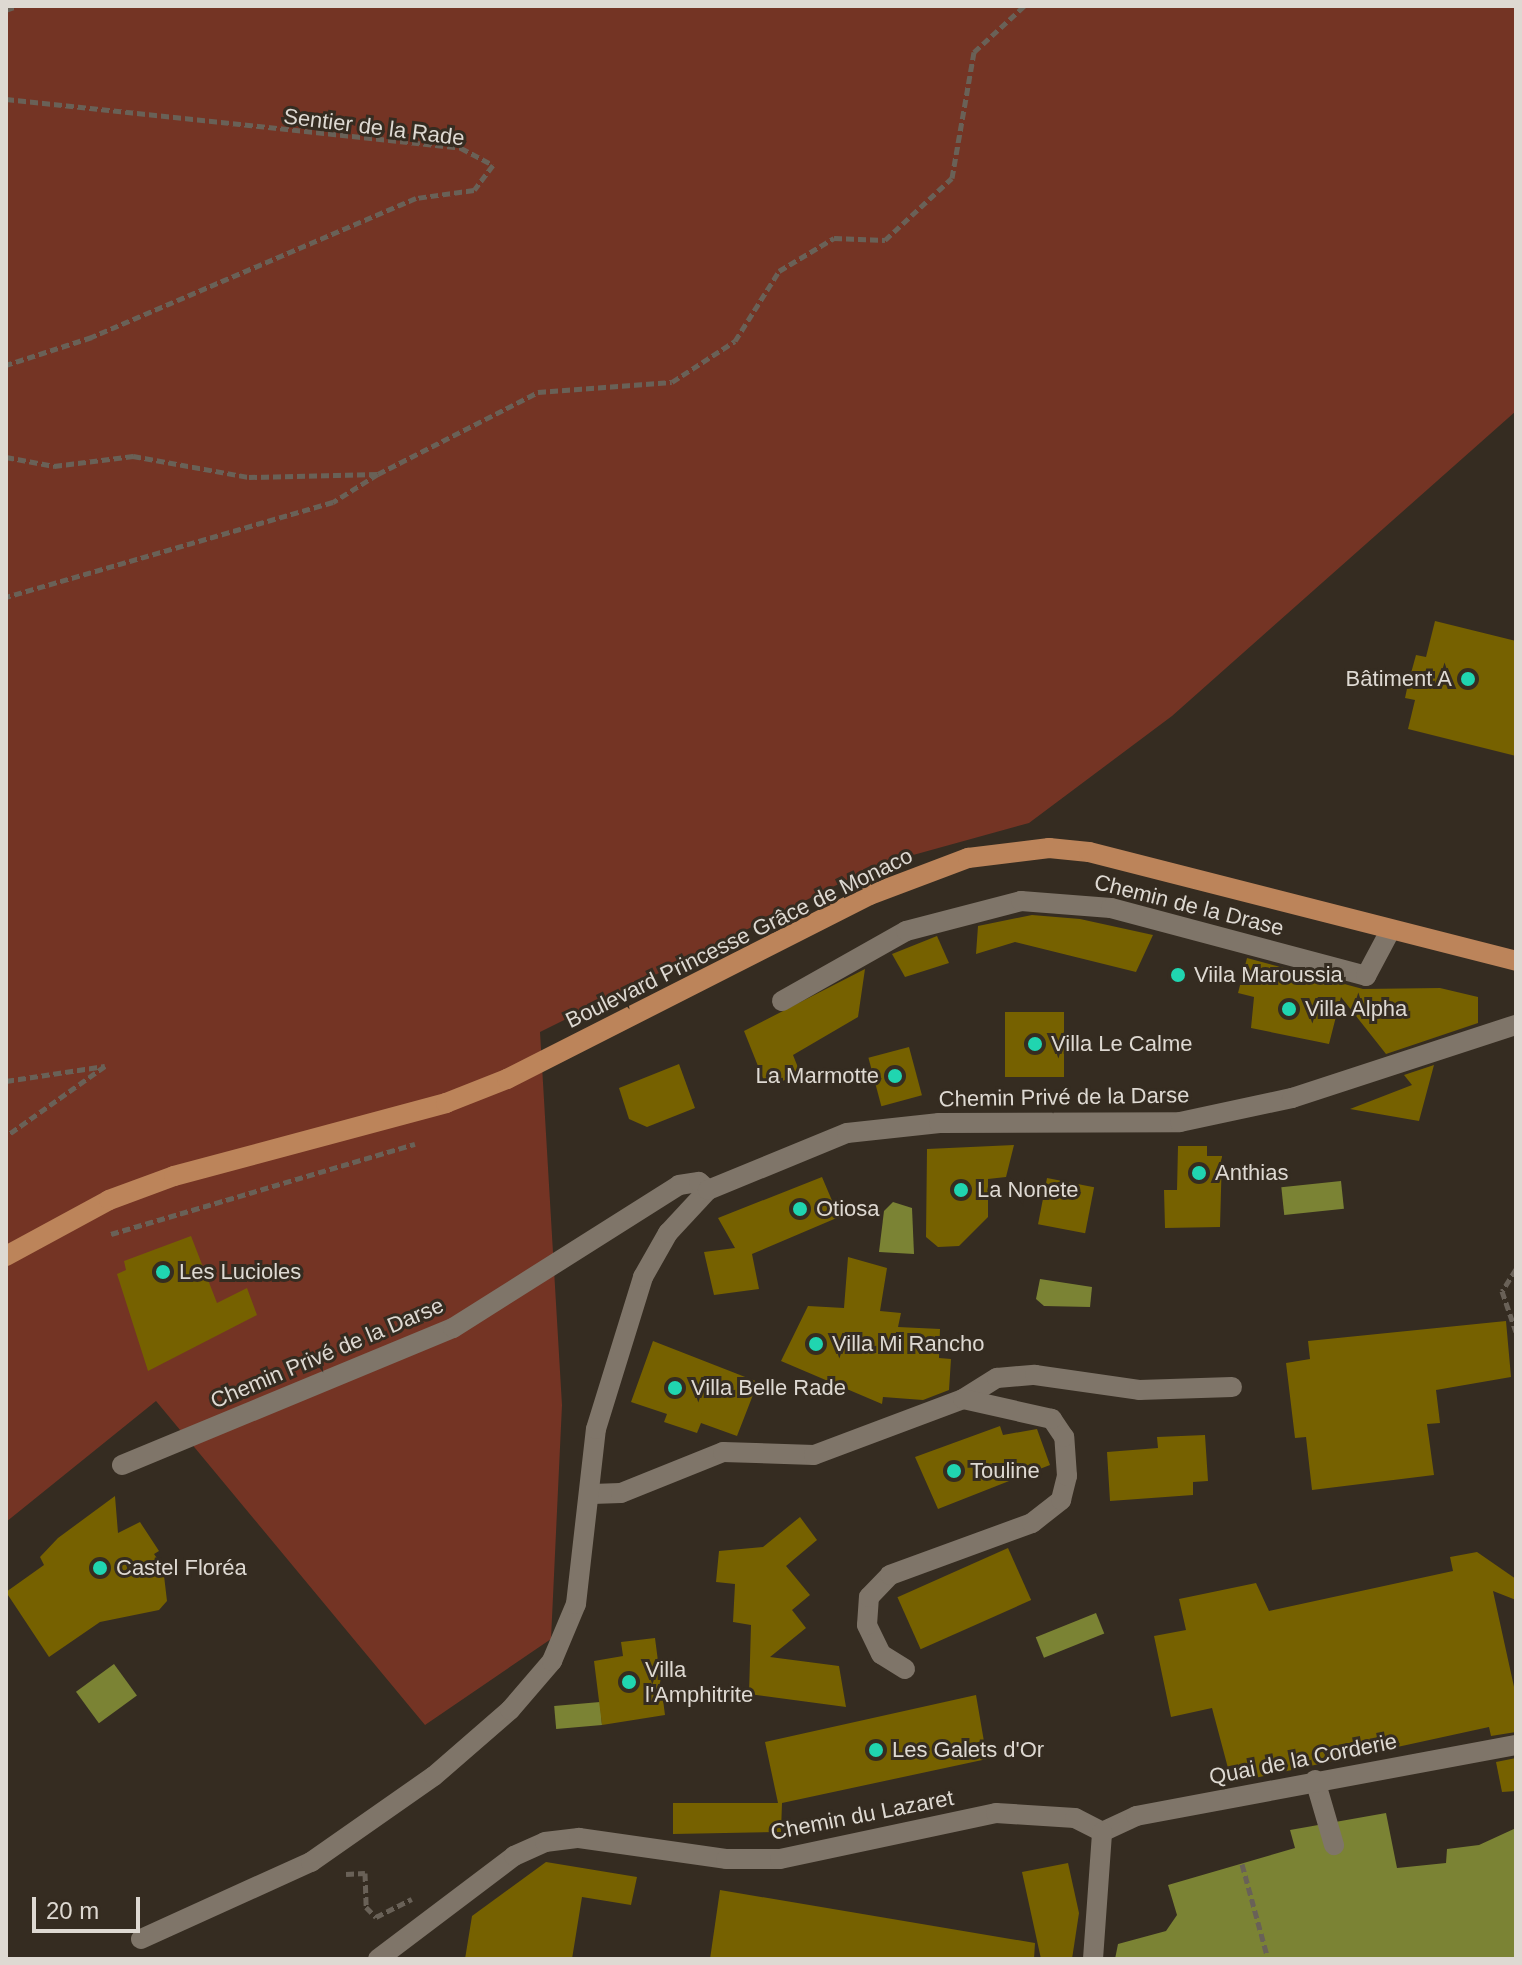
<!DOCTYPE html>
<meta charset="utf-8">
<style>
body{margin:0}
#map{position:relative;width:1522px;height:1965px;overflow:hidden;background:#352c21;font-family:Helvetica,sans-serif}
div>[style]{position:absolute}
.green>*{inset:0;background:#743424}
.water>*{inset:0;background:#7b8334;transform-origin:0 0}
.building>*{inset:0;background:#766100;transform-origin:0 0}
.path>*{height:5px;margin-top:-2.5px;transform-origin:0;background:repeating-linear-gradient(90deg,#696157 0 8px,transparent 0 12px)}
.minor>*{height:20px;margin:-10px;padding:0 10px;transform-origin:10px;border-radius:10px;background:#7f7569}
.major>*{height:20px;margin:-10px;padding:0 10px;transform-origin:10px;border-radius:10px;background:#bc845a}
.dots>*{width:22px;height:22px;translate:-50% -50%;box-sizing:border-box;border:4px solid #352c21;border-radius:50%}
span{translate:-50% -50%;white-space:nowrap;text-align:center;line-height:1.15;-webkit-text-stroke:6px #352c21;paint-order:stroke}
.street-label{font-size:22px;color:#ded9d2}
.poi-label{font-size:22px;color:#ded9d2}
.right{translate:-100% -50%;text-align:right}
.left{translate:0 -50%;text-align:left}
.frame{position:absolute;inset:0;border:8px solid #ded9d2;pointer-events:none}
.scale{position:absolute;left:32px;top:1897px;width:108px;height:36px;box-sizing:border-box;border:4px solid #ded9d2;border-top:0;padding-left:10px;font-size:24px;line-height:28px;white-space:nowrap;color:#ded9d2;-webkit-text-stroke:6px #352c21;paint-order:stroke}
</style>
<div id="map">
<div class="green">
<i style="clip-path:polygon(6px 6px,1516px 6px,1516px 411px,1172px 716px,1029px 823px,877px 865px,540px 1032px,562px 1405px,551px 1639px,425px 1725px,156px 1401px,6px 1522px)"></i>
</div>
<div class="water">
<i style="left:1341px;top:1181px;width:28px;height:60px;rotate:84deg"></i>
<i style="clip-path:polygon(893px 1202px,912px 1208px,914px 1254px,879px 1252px,884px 1211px)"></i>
<i style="clip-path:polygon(1040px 1279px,1092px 1287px,1090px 1307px,1044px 1306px,1036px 1299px)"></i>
<i style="left:1096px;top:1613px;width:22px;height:65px;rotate:68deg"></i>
<i style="left:114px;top:1664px;width:39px;height:47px;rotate:54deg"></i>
<i style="left:600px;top:1702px;width:23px;height:46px;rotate:85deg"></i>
<i style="clip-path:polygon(1386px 1813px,1397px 1868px,1446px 1863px,1447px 1849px,1479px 1845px,1516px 1828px,1516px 1959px,1115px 1959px,1118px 1944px,1166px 1931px,1177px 1915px,1168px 1885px,1295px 1848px,1290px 1830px)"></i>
</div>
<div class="building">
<i style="clip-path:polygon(1435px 621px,1516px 641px,1516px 756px,1408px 729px,1415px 700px,1405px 698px,1408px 684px,1416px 655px,1426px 657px)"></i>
<i style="clip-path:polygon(1032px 915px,1080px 919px,1153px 935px,1136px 972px,1015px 942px,976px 954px,978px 926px)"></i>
<i style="clip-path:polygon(937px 936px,949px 963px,905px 977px,892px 954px)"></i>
<i style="clip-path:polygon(1247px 958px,1363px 989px,1440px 988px,1478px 997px,1478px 1023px,1386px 1054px,1341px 997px,1329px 1044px,1251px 1028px,1254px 997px,1238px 993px)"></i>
<i style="clip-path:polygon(865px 969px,858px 1017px,793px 1055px,801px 1075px,766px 1086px,744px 1031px)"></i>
<i style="left:1005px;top:1012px;width:59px;height:65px"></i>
<i style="left:909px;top:1047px;width:50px;height:42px;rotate:75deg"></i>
<i style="clip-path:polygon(679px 1064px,695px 1108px,647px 1127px,629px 1119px,619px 1088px)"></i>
<i style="clip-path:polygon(1434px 1065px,1419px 1121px,1350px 1109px,1412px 1085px,1404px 1075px)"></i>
<i style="clip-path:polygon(1014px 1145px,1006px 1177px,988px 1179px,988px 1217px,959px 1246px,938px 1247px,926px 1237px,927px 1149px)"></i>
<i style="clip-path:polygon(1178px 1146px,1207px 1146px,1207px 1156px,1222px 1156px,1220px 1227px,1165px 1228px,1164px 1190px,1177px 1190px)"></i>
<i style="clip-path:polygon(822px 1177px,839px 1217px,752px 1254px,759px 1289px,714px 1295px,704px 1252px,735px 1248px,718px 1218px)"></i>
<i style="left:1047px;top:1178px;width:48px;height:47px;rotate:11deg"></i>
<i style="clip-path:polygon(191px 1236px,217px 1303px,247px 1288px,257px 1315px,148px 1371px,117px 1274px,126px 1270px,124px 1261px)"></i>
<i style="clip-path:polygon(848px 1257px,887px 1268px,880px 1311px,901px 1313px,898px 1327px,940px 1329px,939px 1358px,951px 1359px,949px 1390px,923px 1400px,883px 1397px,882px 1404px,781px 1361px,808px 1306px,844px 1308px)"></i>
<i style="clip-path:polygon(1506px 1321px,1511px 1377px,1436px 1390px,1440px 1423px,1427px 1424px,1434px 1475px,1312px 1490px,1306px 1437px,1295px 1438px,1286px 1363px,1310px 1359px,1308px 1341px)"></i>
<i style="clip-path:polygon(653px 1341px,758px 1382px,737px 1436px,701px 1423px,697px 1433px,664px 1422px,667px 1414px,631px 1402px)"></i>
<i style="clip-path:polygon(1000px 1426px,1003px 1435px,1037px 1429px,1050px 1465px,938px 1509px,915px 1457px)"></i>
<i style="clip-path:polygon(1205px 1435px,1208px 1481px,1193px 1482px,1193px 1495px,1110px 1501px,1107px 1452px,1158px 1448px,1157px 1437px)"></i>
<i style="clip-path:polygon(115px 1496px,118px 1533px,140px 1522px,159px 1551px,154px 1554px,163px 1567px,167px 1601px,159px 1610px,100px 1622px,49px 1657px,6px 1592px,44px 1565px,40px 1557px,58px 1538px)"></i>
<i style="clip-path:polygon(800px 1517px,817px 1540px,786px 1566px,810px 1595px,792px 1610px,806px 1628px,770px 1657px,839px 1666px,846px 1707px,749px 1694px,751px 1625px,733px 1622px,735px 1584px,716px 1582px,719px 1551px,763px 1547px)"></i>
<i style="left:1008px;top:1548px;width:57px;height:121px;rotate:66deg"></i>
<i style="clip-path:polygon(1477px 1552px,1516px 1579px,1516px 1600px,1493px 1591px,1516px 1696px,1516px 1732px,1491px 1736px,1489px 1727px,1232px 1783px,1212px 1708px,1171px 1717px,1154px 1636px,1186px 1630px,1179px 1599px,1256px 1583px,1269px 1611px,1453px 1571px,1450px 1557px)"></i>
<i style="clip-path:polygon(655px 1638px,665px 1715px,602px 1725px,594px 1661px,623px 1656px,621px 1642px)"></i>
<i style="clip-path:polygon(976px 1695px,987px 1759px,782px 1803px,781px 1832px,673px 1834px,673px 1803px,778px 1803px,765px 1742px)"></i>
<i style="clip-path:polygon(1516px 1758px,1516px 1791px,1502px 1792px,1496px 1762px)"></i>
<i style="clip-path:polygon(546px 1862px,637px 1877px,631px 1905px,582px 1897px,572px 1959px,465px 1959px,472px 1916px)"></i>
<i style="clip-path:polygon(1068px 1863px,1079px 1913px,1072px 1959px,1041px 1959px,1022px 1872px)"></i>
<i style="clip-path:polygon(720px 1890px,1035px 1943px,1034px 1959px,710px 1959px)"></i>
</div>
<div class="path">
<i style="left:6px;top:10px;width:12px;rotate:-20deg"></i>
<i style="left:6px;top:99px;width:458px;rotate:6.1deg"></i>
<i style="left:461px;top:148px;width:36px;rotate:28deg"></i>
<i style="left:493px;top:165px;width:31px;rotate:127deg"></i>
<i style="left:474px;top:190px;width:59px;rotate:172.1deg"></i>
<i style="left:416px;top:198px;width:353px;rotate:156.8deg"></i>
<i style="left:92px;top:337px;width:90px;rotate:162deg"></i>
<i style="left:6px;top:457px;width:49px;rotate:10.6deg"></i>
<i style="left:54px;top:466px;width:80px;rotate:-7.2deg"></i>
<i style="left:133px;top:456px;width:118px;rotate:10.3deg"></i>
<i style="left:249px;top:477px;width:129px;rotate:-1.3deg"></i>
<i style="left:378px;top:474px;width:53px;rotate:148.1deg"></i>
<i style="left:333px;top:502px;width:341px;rotate:163.8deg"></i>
<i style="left:378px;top:474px;width:180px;rotate:-27.1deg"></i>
<i style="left:538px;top:392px;width:134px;rotate:-4.3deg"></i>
<i style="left:672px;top:382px;width:75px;rotate:-33.1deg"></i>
<i style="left:735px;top:341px;width:83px;rotate:-57.8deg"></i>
<i style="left:779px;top:271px;width:64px;rotate:-31deg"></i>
<i style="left:834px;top:238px;width:51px;rotate:2.2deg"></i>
<i style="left:885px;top:240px;width:91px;rotate:-42.8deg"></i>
<i style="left:952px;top:178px;width:128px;rotate:-80.1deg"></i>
<i style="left:974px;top:52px;width:68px;rotate:-42.6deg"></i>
<i style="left:6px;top:1081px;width:100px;rotate:-8.6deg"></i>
<i style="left:105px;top:1066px;width:121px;rotate:144.7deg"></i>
<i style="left:111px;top:1234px;width:317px;rotate:-16.5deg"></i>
<i style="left:1516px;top:1269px;width:26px;rotate:122deg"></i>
<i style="left:1502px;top:1291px;width:43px;rotate:71.1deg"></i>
<i style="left:1242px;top:1864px;width:98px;rotate:74.7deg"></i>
<i style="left:346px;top:1874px;width:19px;rotate:-3deg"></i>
<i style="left:365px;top:1873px;width:34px;rotate:88deg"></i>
<i style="left:366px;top:1907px;width:14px;rotate:45deg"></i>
<i style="left:376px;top:1917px;width:40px;rotate:-26.6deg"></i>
</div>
<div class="minor">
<i style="left:782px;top:1001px;width:142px;rotate:-29.4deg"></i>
<i style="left:906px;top:931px;width:119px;rotate:-14.6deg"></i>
<i style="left:1021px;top:901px;width:90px;rotate:4.4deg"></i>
<i style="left:1111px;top:908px;width:264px;rotate:14.9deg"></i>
<i style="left:1366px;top:976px;width:49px;rotate:-61.9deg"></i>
<i style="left:122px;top:1465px;width:358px;rotate:-22.5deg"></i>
<i style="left:453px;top:1328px;width:267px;rotate:-32.3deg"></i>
<i style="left:679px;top:1185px;width:20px;rotate:-9deg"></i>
<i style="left:699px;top:1182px;width:12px;rotate:42deg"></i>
<i style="left:592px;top:1494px;width:29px;rotate:-2deg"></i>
<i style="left:621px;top:1493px;width:110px;rotate:-21.9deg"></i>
<i style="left:723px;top:1452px;width:91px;rotate:1.9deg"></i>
<i style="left:814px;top:1455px;width:159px;rotate:-20.6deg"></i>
<i style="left:963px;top:1399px;width:40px;rotate:-32deg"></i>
<i style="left:997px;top:1378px;width:38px;rotate:-5deg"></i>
<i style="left:1035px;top:1375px;width:105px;rotate:8.2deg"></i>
<i style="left:1139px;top:1390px;width:93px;rotate:-1.8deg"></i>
<i style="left:905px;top:1669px;width:28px;rotate:-148deg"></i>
<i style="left:881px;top:1654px;width:32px;rotate:-116deg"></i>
<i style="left:867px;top:1625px;width:28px;rotate:-86deg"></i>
<i style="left:869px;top:1597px;width:30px;rotate:-46deg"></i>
<i style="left:890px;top:1575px;width:151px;rotate:-20.1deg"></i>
<i style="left:1032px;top:1523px;width:37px;rotate:-38deg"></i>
<i style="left:1061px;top:1500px;width:25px;rotate:-76deg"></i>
<i style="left:1067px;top:1476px;width:39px;rotate:-94deg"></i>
<i style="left:1064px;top:1437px;width:22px;rotate:-124deg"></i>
<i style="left:1052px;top:1419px;width:91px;rotate:-167.3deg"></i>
<i style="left:1315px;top:1780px;width:68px;rotate:73.7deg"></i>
<i style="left:1102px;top:1832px;width:38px;rotate:-25deg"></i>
<i style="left:1136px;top:1816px;width:387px;rotate:-10.6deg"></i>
<i style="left:141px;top:1939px;width:187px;rotate:-24.4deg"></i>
<i style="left:311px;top:1862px;width:150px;rotate:-35deg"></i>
<i style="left:434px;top:1776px;width:101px;rotate:-41deg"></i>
<i style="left:510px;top:1710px;width:65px;rotate:-49.4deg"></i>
<i style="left:552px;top:1661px;width:62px;rotate:-67.2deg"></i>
<i style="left:576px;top:1604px;width:176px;rotate:-83.5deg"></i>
<i style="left:596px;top:1429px;width:159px;rotate:-72.8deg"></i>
<i style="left:643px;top:1277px;width:51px;rotate:-60.4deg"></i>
<i style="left:668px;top:1233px;width:59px;rotate:-47.1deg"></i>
<i style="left:708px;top:1190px;width:150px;rotate:-22.3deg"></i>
<i style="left:847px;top:1133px;width:93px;rotate:-6.2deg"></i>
<i style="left:939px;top:1123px;width:241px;rotate:-0.2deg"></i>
<i style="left:1180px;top:1122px;width:115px;rotate:-12.1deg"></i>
<i style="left:1292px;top:1098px;width:236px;rotate:-18.1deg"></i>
<i style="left:378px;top:1959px;width:171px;rotate:-37.1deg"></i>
<i style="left:514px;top:1856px;width:34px;rotate:-24deg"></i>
<i style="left:545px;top:1842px;width:34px;rotate:-7deg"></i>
<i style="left:579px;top:1838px;width:148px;rotate:8.1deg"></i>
<i style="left:726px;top:1859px;width:54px"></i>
<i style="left:780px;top:1859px;width:221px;rotate:-12deg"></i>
<i style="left:996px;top:1813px;width:79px;rotate:3.6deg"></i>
<i style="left:1075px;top:1818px;width:30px;rotate:27deg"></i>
<i style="left:1093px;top:1959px;width:127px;rotate:-85.9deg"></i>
</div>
<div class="major">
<i style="left:6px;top:1256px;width:117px;rotate:-28.5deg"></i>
<i style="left:109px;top:1200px;width:69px;rotate:-20.3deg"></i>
<i style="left:174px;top:1176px;width:282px;rotate:-15deg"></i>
<i style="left:446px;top:1103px;width:66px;rotate:-21.5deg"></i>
<i style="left:507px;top:1079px;width:407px;rotate:-26.9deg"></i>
<i style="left:870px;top:895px;width:105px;rotate:-20.7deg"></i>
<i style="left:968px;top:858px;width:82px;rotate:-7deg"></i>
<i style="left:1049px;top:848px;width:40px;rotate:5.7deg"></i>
<i style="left:1089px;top:852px;width:441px;rotate:14.3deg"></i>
</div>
<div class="dots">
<i style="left:1468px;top:679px;background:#20d5b0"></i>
<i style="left:1178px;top:975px;background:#20d5b0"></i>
<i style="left:1289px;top:1009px;background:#20d5b0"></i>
<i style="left:1035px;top:1044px;background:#20d5b0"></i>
<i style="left:895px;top:1076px;background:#20d5b0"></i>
<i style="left:1199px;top:1173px;background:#20d5b0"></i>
<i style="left:961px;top:1190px;background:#20d5b0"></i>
<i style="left:800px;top:1209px;background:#20d5b0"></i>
<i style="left:163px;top:1272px;background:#20d5b0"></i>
<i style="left:816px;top:1344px;background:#20d5b0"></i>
<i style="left:675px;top:1388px;background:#20d5b0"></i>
<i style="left:954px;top:1471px;background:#20d5b0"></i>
<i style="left:100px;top:1568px;background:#20d5b0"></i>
<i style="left:629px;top:1682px;background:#20d5b0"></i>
<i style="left:876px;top:1750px;background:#20d5b0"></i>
</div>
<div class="street-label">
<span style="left:374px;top:127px;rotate:7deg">Sentier de la Rade</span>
<span style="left:1189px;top:905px;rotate:14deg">Chemin de la Drase</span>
<span style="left:739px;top:938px;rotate:-26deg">Boulevard Princesse Grâce de Monaco</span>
<span style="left:1064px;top:1097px;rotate:-1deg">Chemin Privé de la Darse</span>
<span style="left:327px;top:1353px;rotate:-23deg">Chemin Privé de la Darse</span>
<span style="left:1303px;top:1759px;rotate:-11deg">Quai de la Corderie</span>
<span style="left:862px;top:1815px;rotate:-11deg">Chemin du Lazaret</span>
</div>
<div class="poi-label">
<span class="right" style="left:1452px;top:679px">Bâtiment A</span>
<span class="left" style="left:1194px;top:975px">Viila Maroussia</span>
<span class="left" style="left:1305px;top:1009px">Villa Alpha</span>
<span class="left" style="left:1051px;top:1044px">Villa Le Calme</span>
<span class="right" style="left:879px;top:1076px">La Marmotte</span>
<span class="left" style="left:1215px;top:1173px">Anthias</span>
<span class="left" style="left:977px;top:1190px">La Nonete</span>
<span class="left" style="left:816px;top:1209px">Otiosa</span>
<span class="left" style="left:179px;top:1272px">Les Lucioles</span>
<span class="left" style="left:832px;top:1344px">Villa Mi Rancho</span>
<span class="left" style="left:691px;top:1388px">Villa Belle Rade</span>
<span class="left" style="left:970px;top:1471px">Touline</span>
<span class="left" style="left:116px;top:1568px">Castel Floréa</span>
<span class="left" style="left:645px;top:1682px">Villa<br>l'Amphitrite</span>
<span class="left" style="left:892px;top:1750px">Les Galets d'Or</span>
</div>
<div class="frame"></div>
<div class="scale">20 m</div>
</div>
